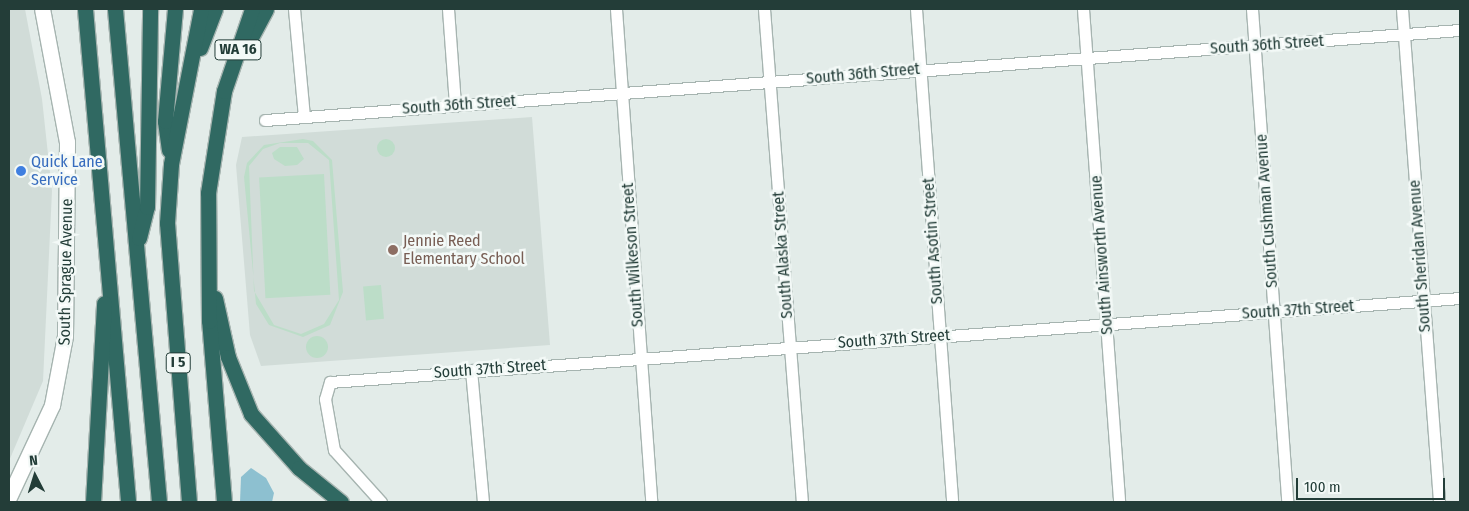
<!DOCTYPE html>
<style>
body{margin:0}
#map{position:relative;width:1469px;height:511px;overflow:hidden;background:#e3ece9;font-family:"Fira Sans Condensed",sans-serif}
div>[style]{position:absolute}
.built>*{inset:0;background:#d1dcd8}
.green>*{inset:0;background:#bcddc8;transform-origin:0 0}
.round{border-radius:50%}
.water>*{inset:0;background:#8dc0d0}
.roads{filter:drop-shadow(1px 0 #a6b4b0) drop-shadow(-1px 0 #a6b4b0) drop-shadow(0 1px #a6b4b0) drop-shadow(0 -1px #a6b4b0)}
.street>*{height:11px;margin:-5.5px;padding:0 5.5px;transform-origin:5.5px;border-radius:5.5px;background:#fff}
.secondary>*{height:15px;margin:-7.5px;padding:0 7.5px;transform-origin:7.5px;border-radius:7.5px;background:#fff}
.highway>*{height:15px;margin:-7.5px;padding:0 7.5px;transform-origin:7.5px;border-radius:7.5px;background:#306962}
.dots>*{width:14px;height:14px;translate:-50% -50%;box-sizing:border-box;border:2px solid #f3f9f7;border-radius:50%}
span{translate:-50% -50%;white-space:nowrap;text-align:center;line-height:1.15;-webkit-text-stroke:5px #f3f9f7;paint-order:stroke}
.shield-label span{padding:1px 4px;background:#f3f9f7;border:1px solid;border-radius:4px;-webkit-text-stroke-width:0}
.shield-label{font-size:15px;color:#233d38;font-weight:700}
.street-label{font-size:16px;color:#233d38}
.shop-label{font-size:16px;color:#366cbe}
.left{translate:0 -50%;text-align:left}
.education-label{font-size:16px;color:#785e54}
.frame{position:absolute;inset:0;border:10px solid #233d38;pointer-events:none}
.north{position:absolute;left:10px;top:451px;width:50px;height:50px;-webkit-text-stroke:4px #f3f9f7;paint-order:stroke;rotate:355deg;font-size:14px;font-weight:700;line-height:20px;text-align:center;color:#233d38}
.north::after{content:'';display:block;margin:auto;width:18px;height:22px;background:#233d38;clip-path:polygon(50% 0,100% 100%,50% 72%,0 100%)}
.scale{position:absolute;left:1296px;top:478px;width:149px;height:22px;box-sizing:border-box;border:2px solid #233d38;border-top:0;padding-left:6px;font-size:15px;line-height:18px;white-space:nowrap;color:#233d38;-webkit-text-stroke:4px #f3f9f7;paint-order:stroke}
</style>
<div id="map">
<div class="built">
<i style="clip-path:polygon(9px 9px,25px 9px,42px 99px,52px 191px,43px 381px,9px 461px)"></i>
<i style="clip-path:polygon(532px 117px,550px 345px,261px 366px,250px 335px,236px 165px,242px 137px)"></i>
</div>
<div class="green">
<i style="clip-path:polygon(evenodd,303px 139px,313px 141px,332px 160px,343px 292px,330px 325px,303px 337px,269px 325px,256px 304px,244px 177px,247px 163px,264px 145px,303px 139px,280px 143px,308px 143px,329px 160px,339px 300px,324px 324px,301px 334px,274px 325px,254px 291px,249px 166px,263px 149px,280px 143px)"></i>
<i class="round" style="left:377px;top:139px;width:18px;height:18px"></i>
<i style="clip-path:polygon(280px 147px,297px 147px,304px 159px,297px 165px,285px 166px,274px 159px,272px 153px)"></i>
<i style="left:324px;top:174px;width:121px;height:65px;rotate:87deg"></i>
<i style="left:381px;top:285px;width:34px;height:18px;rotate:85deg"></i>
<i class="round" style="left:306px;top:336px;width:22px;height:22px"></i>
</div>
<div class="water">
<i style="clip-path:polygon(251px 468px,266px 478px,274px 493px,272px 502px,240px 502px,241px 477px)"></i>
</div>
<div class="roads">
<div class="street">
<i style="left:294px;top:9px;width:107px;rotate:84.7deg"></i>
<i style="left:448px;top:9px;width:96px;rotate:85.8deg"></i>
<i style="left:616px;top:9px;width:494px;rotate:85.9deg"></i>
<i style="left:764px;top:9px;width:494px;rotate:85.6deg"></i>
<i style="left:916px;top:9px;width:494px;rotate:85.8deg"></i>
<i style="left:1083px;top:9px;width:494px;rotate:85.8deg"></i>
<i style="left:1252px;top:9px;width:494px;rotate:85.9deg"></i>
<i style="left:1402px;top:9px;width:494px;rotate:85.7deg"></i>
<i style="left:265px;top:120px;width:1198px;rotate:-4.31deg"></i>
<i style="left:471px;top:370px;width:133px;rotate:84.8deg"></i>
<i style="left:381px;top:502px;width:70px;rotate:-132.1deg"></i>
<i style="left:334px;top:450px;width:52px;rotate:-100deg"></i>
<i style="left:325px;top:399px;width:18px;rotate:-74deg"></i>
<i style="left:330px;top:382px;width:1133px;rotate:-4.25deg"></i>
</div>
<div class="secondary">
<i style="left:9px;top:497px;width:102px;rotate:-64.9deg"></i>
<i style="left:52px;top:405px;width:70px;rotate:-79.3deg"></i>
<i style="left:65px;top:336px;width:194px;rotate:-89.4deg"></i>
<i style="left:67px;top:142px;width:135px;rotate:-100.6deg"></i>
</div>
<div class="highway">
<i style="left:85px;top:9px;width:495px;rotate:85deg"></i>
<i style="left:115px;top:9px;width:495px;rotate:84.9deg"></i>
<i style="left:248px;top:43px;width:38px;rotate:-62deg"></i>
<i style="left:200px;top:48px;width:42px;rotate:-69deg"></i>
<i style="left:169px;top:150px;width:29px;rotate:-98deg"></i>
<i style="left:165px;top:121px;width:112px;rotate:-84.9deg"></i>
<i style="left:139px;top:238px;width:32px;rotate:-76deg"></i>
<i style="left:147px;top:207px;width:198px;rotate:-89.1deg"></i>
<i style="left:215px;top:298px;width:60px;rotate:77.6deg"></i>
<i style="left:228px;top:357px;width:61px;rotate:68deg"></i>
<i style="left:251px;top:414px;width:72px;rotate:48.4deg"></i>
<i style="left:299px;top:468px;width:54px;rotate:39deg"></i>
<i style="left:93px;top:502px;width:199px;rotate:-86.8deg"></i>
<i style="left:189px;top:502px;width:280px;rotate:-94.5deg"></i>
<i style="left:167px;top:223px;width:59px;rotate:-86.1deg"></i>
<i style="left:171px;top:164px;width:158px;rotate:-79deg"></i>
<i style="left:224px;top:502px;width:182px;rotate:-94.7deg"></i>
<i style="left:209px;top:321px;width:128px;rotate:-90.4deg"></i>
<i style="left:208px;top:193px;width:103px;rotate:-81.1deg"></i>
<i style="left:224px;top:91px;width:87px;rotate:-71.1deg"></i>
</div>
</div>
<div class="dots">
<i style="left:21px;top:171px;background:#3f7fe0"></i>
<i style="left:393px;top:250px;background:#8d6e63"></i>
</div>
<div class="shield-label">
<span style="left:238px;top:50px">WA 16</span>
<span style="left:178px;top:363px">I 5</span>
</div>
<div class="street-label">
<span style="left:1267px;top:45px;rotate:-4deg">South 36th Street</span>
<span style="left:863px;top:74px;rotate:-5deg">South 36th Street</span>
<span style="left:459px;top:105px;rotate:-4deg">South 36th Street</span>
<span style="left:1267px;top:211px;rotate:-94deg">South Cushman Avenue</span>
<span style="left:933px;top:241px;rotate:-94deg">South Asotin Street</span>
<span style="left:633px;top:255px;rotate:-94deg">South Wilkeson Street</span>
<span style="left:783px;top:255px;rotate:-94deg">South Alaska Street</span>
<span style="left:1102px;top:255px;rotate:-94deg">South Ainsworth Avenue</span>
<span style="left:1420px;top:256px;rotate:-94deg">South Sheridan Avenue</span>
<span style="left:66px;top:272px;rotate:-89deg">South Sprague Avenue</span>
<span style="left:1298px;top:310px;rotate:-4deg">South 37th Street</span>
<span style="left:894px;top:339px;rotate:-4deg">South 37th Street</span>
<span style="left:490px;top:369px;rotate:-4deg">South 37th Street</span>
</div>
<div class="shop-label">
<span class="left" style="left:31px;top:171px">Quick Lane<br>Service</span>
</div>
<div class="education-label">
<span class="left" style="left:403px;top:250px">Jennie Reed<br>Elementary School</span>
</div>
<div class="frame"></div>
<div class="north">N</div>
<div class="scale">100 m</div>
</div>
